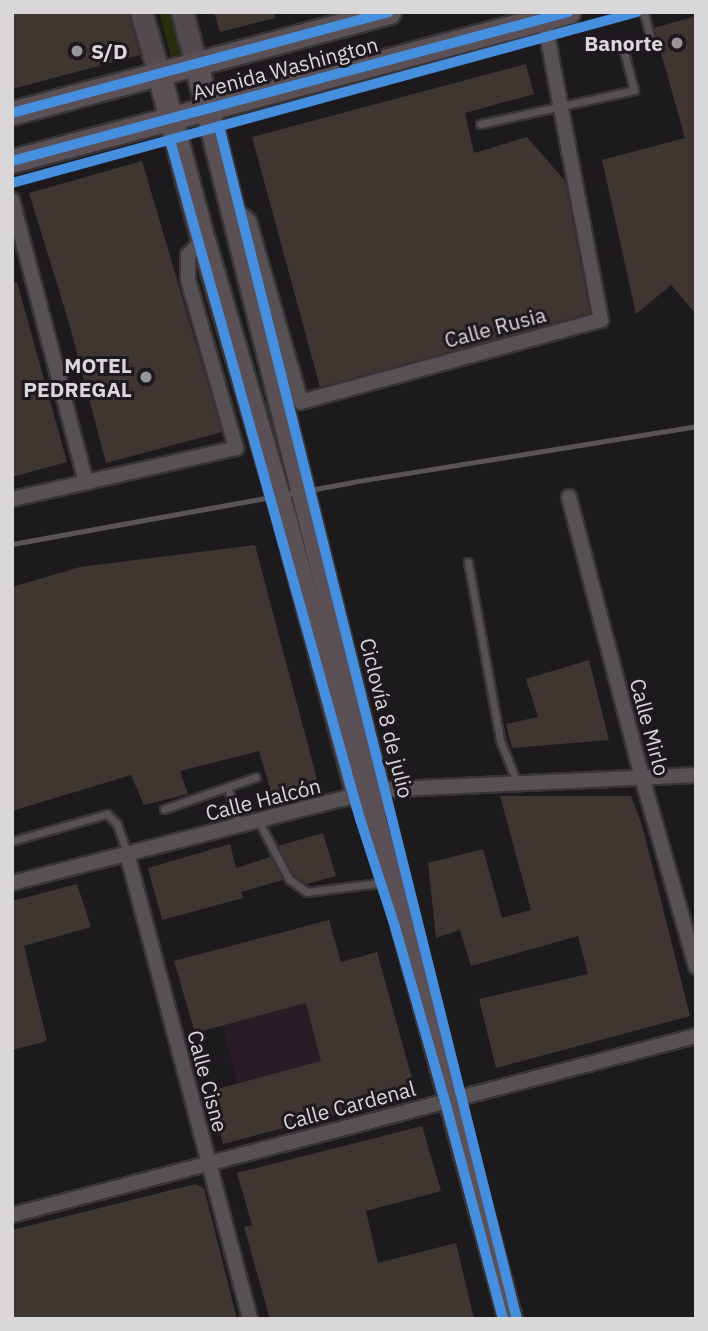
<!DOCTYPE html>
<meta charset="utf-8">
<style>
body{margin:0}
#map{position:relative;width:708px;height:1331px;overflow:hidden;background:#1d1a1e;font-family:"IBM Plex Sans",sans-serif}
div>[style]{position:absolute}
.commercial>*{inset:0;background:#2a1c25;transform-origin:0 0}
.green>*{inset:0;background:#282d0c}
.building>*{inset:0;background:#3f3631}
.roads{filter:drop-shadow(2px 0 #373538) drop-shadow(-2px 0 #373538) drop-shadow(0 2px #373538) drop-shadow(0 -2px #373538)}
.lane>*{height:7px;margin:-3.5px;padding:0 3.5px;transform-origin:3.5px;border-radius:3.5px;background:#575055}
.street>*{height:14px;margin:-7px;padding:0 7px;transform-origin:7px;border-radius:7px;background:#575055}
.secondary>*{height:21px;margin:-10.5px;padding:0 10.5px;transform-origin:10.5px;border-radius:10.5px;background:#524a4e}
.primary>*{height:23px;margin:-11.5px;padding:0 11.5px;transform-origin:11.5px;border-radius:11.5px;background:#5a5056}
.rail>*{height:5px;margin:-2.5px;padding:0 2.5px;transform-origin:2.5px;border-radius:2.5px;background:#575356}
.cycleway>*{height:10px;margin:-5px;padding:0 5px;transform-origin:5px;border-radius:5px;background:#468fdf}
.dots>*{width:19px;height:19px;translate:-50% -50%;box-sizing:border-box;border:4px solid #1e191f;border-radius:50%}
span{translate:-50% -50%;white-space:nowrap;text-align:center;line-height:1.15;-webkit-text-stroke:6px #1e191f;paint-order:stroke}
.poi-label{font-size:21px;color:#dad7db;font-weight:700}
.right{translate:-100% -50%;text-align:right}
.left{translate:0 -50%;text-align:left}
.street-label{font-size:21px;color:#dad7db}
.frame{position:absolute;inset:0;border:14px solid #dad7db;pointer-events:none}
</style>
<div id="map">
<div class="commercial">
<i style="left:306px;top:1003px;width:60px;height:87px;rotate:75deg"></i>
</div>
<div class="green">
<i style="clip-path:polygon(159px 12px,178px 12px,190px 52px,171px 56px)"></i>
</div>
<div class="building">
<i style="clip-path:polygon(12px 12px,128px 12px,140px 55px,12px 89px)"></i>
<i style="clip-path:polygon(214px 12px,274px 12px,275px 18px,220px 32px)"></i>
<i style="clip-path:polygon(696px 16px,696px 314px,671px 285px,636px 314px,602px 160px,685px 138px,654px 28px)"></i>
<i style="clip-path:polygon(526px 64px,534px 94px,465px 113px,474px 153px,527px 137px,565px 181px,590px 313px,320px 387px,252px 137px)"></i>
<i style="clip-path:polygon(142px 161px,222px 432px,106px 463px,69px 323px,29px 193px)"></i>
<i style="clip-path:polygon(12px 282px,17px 282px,67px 462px,12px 477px)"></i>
<i style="clip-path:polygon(255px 545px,319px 787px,273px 799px,259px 751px,180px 771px,188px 794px,144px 805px,131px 775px,12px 811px,12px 587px,80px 567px)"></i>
<i style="clip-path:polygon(589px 660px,609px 740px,512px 748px,506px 724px,538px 717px,526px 679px)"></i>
<i style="clip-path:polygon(500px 796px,631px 796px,642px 825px,690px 1016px,496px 1068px,479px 999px,588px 974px,578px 936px,471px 966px,460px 930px,436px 938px,428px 863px,483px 849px,502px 918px,531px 910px)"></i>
<i style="clip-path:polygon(323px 833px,336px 876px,307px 884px,294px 875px,278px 846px)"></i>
<i style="clip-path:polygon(230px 844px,236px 868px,271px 857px,283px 880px,241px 892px,243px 898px,162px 920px,148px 868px)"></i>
<i style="clip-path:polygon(77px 884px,91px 927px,24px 946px,47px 1041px,12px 1050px,12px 901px)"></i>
<i style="clip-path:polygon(329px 920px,341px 962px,377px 952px,416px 1093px,223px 1144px,210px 1091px,321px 1061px,306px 1003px,195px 1033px,174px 961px)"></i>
<i style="clip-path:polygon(422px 1126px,441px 1191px,366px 1211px,378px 1263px,456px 1243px,474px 1319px,270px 1319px,244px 1227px,252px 1225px,237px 1173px)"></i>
<i style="clip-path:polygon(195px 1184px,204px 1188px,237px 1319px,12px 1319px,12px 1230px)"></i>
</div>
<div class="roads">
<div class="lane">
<i style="left:480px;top:124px;width:158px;rotate:-12.4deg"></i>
<i style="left:634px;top:90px;width:43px;rotate:-104.7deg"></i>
<i style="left:623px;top:48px;width:29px;rotate:-14deg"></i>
<i style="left:651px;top:41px;width:30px;rotate:-104deg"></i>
<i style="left:468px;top:562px;width:181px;rotate:79.8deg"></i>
<i style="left:500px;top:740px;width:45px;rotate:68deg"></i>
<i style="left:228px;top:788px;width:38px;rotate:75deg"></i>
<i style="left:164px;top:809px;width:97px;rotate:-19.2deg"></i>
<i style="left:258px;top:820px;width:67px;rotate:62.3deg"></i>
<i style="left:289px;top:879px;width:22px;rotate:36deg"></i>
<i style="left:307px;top:892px;width:80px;rotate:-7.2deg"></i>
<i style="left:12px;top:841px;width:99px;rotate:-15.9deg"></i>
<i style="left:107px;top:814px;width:14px;rotate:45deg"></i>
<i style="left:117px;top:824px;width:31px;rotate:71deg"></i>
</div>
<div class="street">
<i style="left:12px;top:200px;width:292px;rotate:75.3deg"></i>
<i style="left:233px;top:207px;width:21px;rotate:41deg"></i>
<i style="left:249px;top:221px;width:188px;rotate:74deg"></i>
<i style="left:301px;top:402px;width:311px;rotate:-15.3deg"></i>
<i style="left:601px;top:320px;width:313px;rotate:-100.7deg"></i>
<i style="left:569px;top:497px;width:289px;rotate:75.4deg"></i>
<i style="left:642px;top:777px;width:197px;rotate:74.1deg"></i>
<i style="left:12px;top:499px;width:230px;rotate:-12.8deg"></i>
<i style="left:236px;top:448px;width:176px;rotate:-105.9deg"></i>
<i style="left:188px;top:279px;width:24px;rotate:-90deg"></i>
<i style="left:188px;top:255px;width:21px;rotate:-45deg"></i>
<i style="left:127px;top:853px;width:482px;rotate:75.2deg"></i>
<i style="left:12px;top:883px;width:377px;rotate:-14.3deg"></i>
<i style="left:377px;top:790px;width:319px;rotate:-2.7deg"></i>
<i style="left:12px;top:1215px;width:707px;rotate:-14.67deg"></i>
</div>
<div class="secondary">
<i style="left:141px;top:12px;width:65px;rotate:73.8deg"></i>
<i style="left:182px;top:12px;width:54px;rotate:74.9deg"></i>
</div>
<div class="primary">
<i style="left:196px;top:64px;width:748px;rotate:76deg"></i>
<i style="left:377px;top:790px;width:26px;rotate:99deg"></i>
<i style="left:159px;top:74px;width:172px;rotate:75.2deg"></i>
<i style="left:203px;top:240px;width:293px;rotate:73.7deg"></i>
<i style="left:285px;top:521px;width:284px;rotate:75.1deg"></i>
<i style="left:358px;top:795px;width:26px;rotate:54deg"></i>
<i style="left:373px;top:816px;width:521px;rotate:74.76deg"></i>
<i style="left:12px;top:113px;width:390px;rotate:-15deg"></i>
<i style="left:12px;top:161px;width:576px;rotate:-15deg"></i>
</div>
</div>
<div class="rail">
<i style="left:12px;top:544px;width:346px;rotate:-10.3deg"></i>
<i style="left:352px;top:482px;width:349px;rotate:-9.2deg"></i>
</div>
<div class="cycleway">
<i style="left:12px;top:113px;width:390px;rotate:-15deg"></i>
<i style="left:219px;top:126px;width:1230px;rotate:75.98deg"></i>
<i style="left:170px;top:140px;width:705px;rotate:74.37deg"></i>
<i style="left:360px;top:819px;width:114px;rotate:72deg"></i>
<i style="left:395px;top:927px;width:181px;rotate:74deg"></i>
<i style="left:445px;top:1101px;width:226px;rotate:75.1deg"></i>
<i style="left:12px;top:161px;width:576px;rotate:-15deg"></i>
<i style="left:12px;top:183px;width:648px;rotate:-15.3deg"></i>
</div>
<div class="dots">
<i style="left:677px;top:43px;background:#989599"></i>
<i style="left:77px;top:51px;background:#989599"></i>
<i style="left:146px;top:377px;background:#989599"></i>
</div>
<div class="poi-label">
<span class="right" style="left:663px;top:43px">Banorte</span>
<span class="left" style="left:91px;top:51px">S/D</span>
<span class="right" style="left:132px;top:377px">MOTEL<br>PEDREGAL</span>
</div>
<div class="street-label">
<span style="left:285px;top:68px;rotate:-15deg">Avenida Washington</span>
<span style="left:495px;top:327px;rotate:-15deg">Calle Rusia</span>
<span style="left:387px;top:718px;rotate:76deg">Ciclovía 8 de julio</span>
<span style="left:650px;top:727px;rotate:75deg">Calle Mirlo</span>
<span style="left:263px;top:799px;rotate:-14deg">Calle Halcón</span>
<span style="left:208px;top:1081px;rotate:75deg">Calle Cisne</span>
<span style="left:349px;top:1105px;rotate:-15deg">Calle Cardenal</span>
</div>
<div class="frame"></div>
</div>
